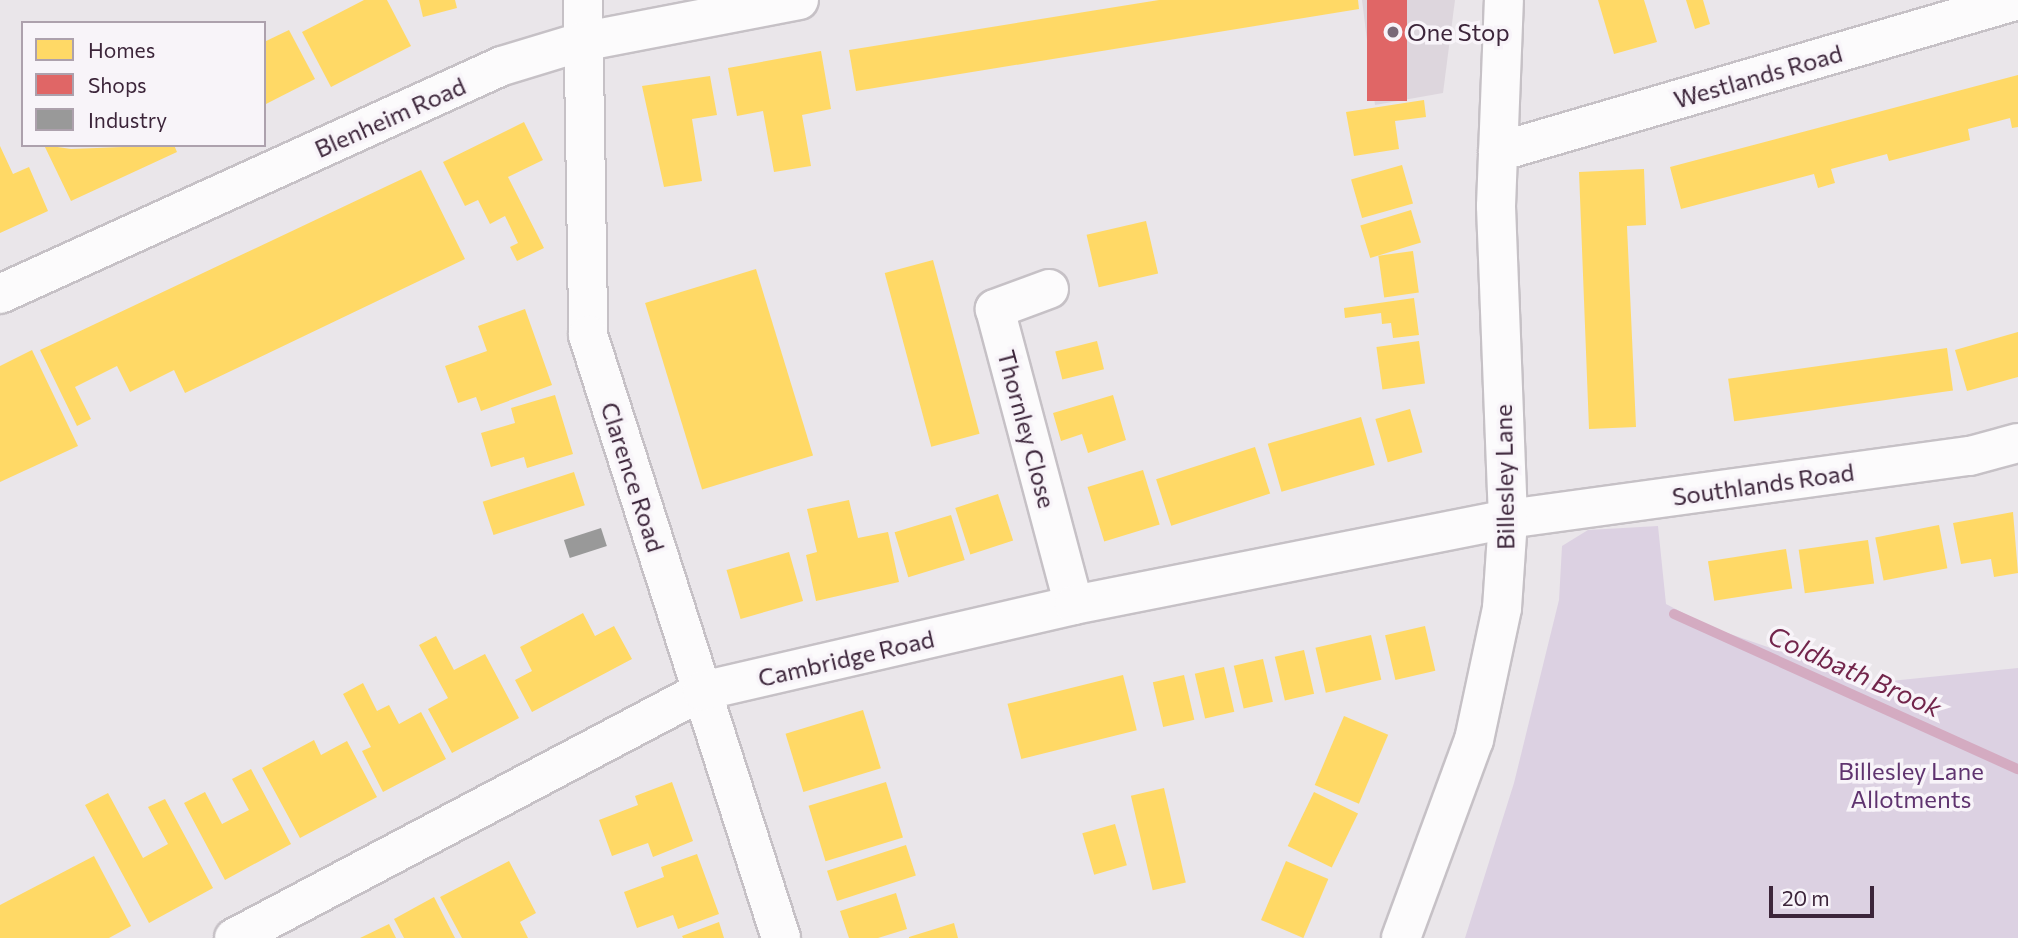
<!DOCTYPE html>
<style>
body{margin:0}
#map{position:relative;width:2018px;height:938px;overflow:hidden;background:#eae6ea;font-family:Commissioner,sans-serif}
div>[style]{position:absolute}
.built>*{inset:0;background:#ddd6dd}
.green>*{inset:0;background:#dcd1e2}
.homes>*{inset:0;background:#ffd966;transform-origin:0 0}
.shops>*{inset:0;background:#e06666;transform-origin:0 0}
.industry>*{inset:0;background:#999;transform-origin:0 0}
.stream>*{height:10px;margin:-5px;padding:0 5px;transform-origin:5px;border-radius:5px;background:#d4abc1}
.roads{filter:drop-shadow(2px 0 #c6c1c6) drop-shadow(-2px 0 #c6c1c6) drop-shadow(0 2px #c6c1c6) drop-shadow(0 -2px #c6c1c6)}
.street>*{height:38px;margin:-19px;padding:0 19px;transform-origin:19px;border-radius:19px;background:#fcfbfc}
.secondary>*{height:38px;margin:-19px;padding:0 19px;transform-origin:19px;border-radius:19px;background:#fcfbfc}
.dots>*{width:19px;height:19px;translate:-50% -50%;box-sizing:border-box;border:4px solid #f8f4f9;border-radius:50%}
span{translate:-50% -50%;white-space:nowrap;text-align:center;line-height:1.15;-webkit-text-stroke:7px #f8f4f9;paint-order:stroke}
.poi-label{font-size:24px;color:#3c253a}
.left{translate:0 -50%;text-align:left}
.street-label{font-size:24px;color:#3c253a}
.park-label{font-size:24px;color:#5f336f}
.water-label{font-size:26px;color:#72254b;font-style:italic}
.legend{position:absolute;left:21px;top:21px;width:245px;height:126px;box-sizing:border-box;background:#f8f4f9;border:2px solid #ada1ad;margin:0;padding:9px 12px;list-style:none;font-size:21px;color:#3c253a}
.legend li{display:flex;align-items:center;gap:14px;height:35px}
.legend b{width:35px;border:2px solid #ada1ad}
.scale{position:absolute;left:1769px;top:886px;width:105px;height:32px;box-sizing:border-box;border:4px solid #3c253a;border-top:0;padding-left:9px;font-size:21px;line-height:24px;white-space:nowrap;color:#3c253a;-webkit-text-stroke:5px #f8f4f9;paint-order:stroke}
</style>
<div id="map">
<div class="built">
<i style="clip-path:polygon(1362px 0,1455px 0,1443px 93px,1375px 105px)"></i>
</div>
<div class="green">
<i style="clip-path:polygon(1658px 526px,1666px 604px,1710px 627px,1871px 683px,2018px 668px,2018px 938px,1465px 938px,1514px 783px,1559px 600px,1562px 546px,1588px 530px)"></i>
</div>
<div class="homes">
<i style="clip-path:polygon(364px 0,387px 0,411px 46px,331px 87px,302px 32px)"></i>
<i style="clip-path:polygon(419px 0,455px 0,457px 8px,423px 17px)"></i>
<i style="clip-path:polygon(1159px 0,1358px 0,1359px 9px,856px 91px,849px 50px)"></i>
<i style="clip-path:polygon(1598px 0,1644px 0,1657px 42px,1614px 54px)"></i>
<i style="clip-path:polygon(1686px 0,1703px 0,1710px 24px,1695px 29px)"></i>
<i style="clip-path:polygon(289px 30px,315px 79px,264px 105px,264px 42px)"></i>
<i style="clip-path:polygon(821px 51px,831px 109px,802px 115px,811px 166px,774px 172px,763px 111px,737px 116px,728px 68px)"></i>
<i style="clip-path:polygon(2018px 75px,2018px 127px,2012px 128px,2010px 118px,1968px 129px,1970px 140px,1889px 161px,1887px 154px,1831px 169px,1835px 183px,1818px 188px,1814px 174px,1681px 209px,1670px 167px)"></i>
<i style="clip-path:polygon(710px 76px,717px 115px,692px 119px,702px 181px,664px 187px,642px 86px)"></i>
<i style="clip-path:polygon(1424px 100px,1426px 117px,1395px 121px,1399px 149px,1354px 156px,1346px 112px)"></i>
<i style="clip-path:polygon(524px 122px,543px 160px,508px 177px,544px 248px,517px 261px,510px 247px,518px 243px,505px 216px,490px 224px,478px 200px,465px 206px,443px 162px)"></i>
<i style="clip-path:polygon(44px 145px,71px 149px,174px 145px,177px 152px,71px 201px)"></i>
<i style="clip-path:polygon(0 146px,13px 174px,29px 167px,48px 211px,0 233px)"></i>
<i style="left:1402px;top:165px;width:40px;height:53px;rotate:74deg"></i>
<i style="clip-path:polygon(1644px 169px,1646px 225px,1627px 226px,1636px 427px,1589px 429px,1579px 172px)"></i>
<i style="clip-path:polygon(421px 170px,465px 259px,185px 393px,174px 370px,130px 392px,117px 366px,75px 387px,91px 419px,77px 426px,40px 350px)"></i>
<i style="left:1411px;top:210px;width:34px;height:53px;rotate:73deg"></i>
<i style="left:1146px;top:221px;width:54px;height:61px;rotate:77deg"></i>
<i style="left:1413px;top:251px;width:42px;height:35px;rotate:82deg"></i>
<i style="left:933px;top:260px;width:180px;height:50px;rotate:75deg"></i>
<i style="left:756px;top:269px;width:195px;height:116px;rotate:73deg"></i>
<i style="clip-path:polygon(1414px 298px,1419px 335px,1393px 338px,1391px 323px,1382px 324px,1381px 313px,1345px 318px,1344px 308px)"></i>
<i style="clip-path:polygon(525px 309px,552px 385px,481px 411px,476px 397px,458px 403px,445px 366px,487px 351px,478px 326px)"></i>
<i style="clip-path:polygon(2018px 332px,2018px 377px,1967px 391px,1955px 350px)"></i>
<i style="left:1097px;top:341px;width:29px;height:43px;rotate:76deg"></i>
<i style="left:1419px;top:341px;width:43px;height:43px;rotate:82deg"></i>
<i style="left:1947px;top:348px;width:43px;height:221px;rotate:82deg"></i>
<i style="clip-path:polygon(32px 350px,78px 446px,0 482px,0 366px)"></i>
<i style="clip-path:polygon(555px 395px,573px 454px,527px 468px,524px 457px,491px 467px,481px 433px,515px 423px,511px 408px)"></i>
<i style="clip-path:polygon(1113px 395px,1126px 440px,1088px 453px,1082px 434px,1061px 441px,1053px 413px)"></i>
<i style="left:1410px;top:409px;width:45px;height:36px;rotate:74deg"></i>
<i style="left:1361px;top:417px;width:50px;height:97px;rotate:74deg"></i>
<i style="left:1255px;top:447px;width:49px;height:104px;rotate:72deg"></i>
<i style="left:1143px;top:470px;width:57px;height:58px;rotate:73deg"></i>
<i style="left:574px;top:472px;width:35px;height:96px;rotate:72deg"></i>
<i style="left:998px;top:494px;width:49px;height:45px;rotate:72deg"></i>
<i style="clip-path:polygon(849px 500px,858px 538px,888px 532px,899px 582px,816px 601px,806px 555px,817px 552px,807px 509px)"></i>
<i style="clip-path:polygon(2013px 512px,2018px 573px,1994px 577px,1991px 559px,1961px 564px,1953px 523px)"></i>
<i style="left:951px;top:515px;width:47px;height:59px;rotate:73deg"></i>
<i style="left:1939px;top:525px;width:44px;height:65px;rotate:79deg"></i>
<i style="left:1868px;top:540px;width:44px;height:70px;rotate:82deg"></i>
<i style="left:1786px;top:549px;width:40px;height:79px;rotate:81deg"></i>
<i style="left:789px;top:552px;width:51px;height:65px;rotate:74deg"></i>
<i style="clip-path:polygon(583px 613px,595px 636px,614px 626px,632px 659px,532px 712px,515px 680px,532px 671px,520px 647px)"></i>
<i style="left:1425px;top:626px;width:46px;height:41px;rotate:77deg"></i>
<i style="left:1371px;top:635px;width:46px;height:57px;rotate:77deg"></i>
<i style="clip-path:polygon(436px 636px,454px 670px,485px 654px,519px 718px,452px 753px,428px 709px,448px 698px,419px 645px)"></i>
<i style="left:1304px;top:650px;width:45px;height:30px;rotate:77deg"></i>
<i style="left:1263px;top:659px;width:44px;height:30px;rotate:77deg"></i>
<i style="left:1224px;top:667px;width:46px;height:30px;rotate:77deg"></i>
<i style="left:1123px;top:675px;width:57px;height:119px;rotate:76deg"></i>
<i style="left:1184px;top:675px;width:46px;height:32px;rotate:77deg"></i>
<i style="clip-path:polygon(363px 683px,377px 711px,389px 705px,399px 724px,421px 712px,446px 759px,383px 792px,362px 751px,371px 747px,343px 694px)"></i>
<i style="left:863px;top:710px;width:61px;height:81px;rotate:73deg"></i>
<i style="left:1344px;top:716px;width:48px;height:75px;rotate:23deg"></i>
<i style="clip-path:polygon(314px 740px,321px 755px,347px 741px,377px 797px,300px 838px,262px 768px)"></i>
<i style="clip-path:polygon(251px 769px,291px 844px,225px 880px,184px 803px,205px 792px,222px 824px,249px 810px,232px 779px)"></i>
<i style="clip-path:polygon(672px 782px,693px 841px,653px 857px,648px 843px,612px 856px,599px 820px,638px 805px,635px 796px)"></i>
<i style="left:886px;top:782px;width:58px;height:81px;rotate:73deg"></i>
<i style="left:1164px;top:788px;width:97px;height:34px;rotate:77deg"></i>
<i style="left:1314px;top:792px;width:49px;height:60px;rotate:26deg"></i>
<i style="clip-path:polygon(108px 793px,143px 858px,168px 844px,148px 807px,165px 799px,213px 888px,149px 923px,85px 805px)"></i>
<i style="left:1115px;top:824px;width:43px;height:34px;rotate:74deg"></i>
<i style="left:906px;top:845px;width:32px;height:83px;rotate:72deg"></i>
<i style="clip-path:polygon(697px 854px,719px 914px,678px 929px,673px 915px,637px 928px,624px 892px,664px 877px,661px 867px)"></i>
<i style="clip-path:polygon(94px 856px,131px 926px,109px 938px,0 938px,0 905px)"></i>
<i style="clip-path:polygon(509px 861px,536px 913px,520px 922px,528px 938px,462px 938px,440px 897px)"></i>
<i style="left:1286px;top:861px;width:46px;height:64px;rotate:23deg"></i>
<i style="clip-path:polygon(896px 893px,907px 929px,878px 938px,849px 938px,840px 911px)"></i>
<i style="clip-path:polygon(434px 897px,455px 938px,404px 938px,394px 919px)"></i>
<i style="clip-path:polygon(719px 922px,724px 938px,683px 938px,682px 936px)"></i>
<i style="clip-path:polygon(954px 923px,958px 938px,909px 938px,909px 937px)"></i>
<i style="clip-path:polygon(389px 924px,396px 938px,360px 938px)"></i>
</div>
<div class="shops">
<i style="left:1367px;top:0;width:40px;height:101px"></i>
</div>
<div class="industry">
<i style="left:601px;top:528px;width:19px;height:39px;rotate:72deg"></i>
</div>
<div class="stream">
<i style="left:1674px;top:614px;width:377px;rotate:24.3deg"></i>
</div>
<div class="roads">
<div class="street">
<i style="left:583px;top:0;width:335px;rotate:89.1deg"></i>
<i style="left:588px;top:335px;width:633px;rotate:72.25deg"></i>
<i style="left:1498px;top:152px;width:542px;rotate:-16.29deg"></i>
<i style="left:1049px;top:289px;width:58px;rotate:159.7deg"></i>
<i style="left:995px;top:309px;width:306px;rotate:75.1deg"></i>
<i style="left:0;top:294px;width:551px;rotate:-24.43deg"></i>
<i style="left:502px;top:66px;width:83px;rotate:-16.9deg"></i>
<i style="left:581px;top:42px;width:222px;rotate:-10.9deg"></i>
<i style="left:234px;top:938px;width:529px;rotate:-27.82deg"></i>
<i style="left:702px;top:691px;width:382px;rotate:-13deg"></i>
<i style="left:1074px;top:605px;width:442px;rotate:-11.2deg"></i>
<i style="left:1508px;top:519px;width:466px;rotate:-7.8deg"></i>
<i style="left:1970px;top:456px;width:50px;rotate:-15.2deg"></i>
</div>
<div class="secondary">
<i style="left:1401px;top:938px;width:211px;rotate:-69.8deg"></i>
<i style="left:1474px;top:740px;width:135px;rotate:-78deg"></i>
<i style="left:1502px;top:608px;width:89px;rotate:-86.1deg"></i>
<i style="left:1508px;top:519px;width:313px;rotate:-92.2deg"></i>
<i style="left:1496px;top:206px;width:206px;rotate:-87.8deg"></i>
</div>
</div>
<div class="dots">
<i style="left:1393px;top:32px;background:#796978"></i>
</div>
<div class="poi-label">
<span class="left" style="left:1407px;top:32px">One Stop</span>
</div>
<div class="street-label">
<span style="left:1758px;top:76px;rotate:-16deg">Westlands Road</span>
<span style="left:390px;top:117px;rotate:-24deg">Blenheim Road</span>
<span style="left:1027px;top:429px;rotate:75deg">Thornley Close</span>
<span style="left:633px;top:477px;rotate:72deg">Clarence Road</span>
<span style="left:1504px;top:477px;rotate:-91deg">Billesley Lane</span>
<span style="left:1763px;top:484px;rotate:-8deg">Southlands Road</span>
<span style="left:846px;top:658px;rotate:-13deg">Cambridge Road</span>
</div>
<div class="park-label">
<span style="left:1911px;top:785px">Billesley Lane<br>Allotments</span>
</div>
<div class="water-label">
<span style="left:1855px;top:671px;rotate:24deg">Coldbath Brook</span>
</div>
<ul class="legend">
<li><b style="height:19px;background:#ffd966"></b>Homes</li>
<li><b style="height:19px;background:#e06666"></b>Shops</li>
<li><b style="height:19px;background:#999"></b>Industry</li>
</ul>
<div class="scale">20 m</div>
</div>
